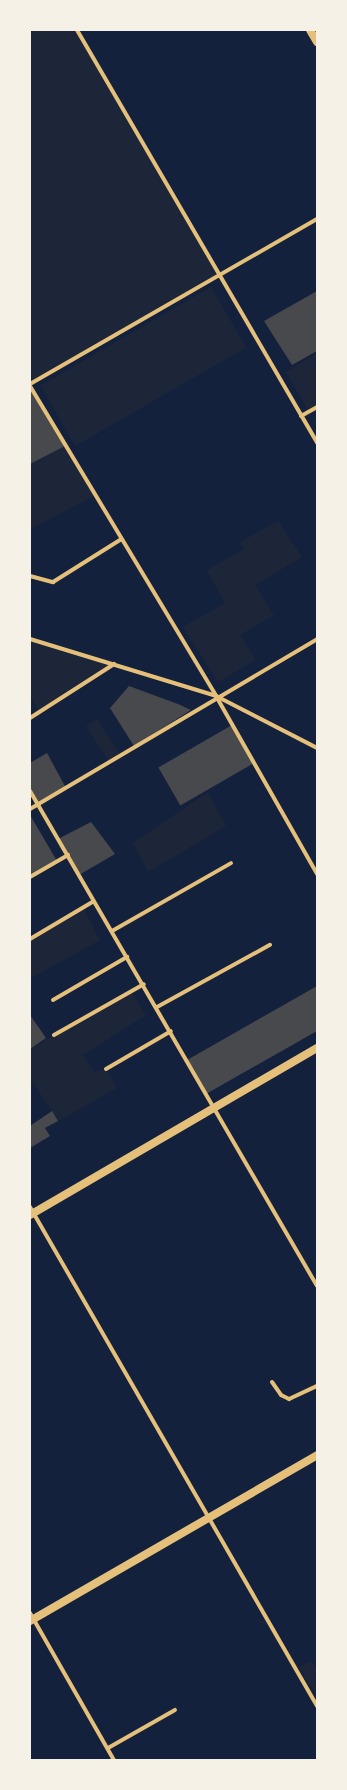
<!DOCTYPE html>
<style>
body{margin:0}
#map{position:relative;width:347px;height:1790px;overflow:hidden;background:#14213d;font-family:"Golos Text",sans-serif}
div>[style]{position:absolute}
.green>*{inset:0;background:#1d2539;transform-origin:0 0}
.building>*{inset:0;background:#48494c;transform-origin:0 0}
.minor>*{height:4px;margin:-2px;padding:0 2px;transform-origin:2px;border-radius:2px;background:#e5c07b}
.secondary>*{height:8px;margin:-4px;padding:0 4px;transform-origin:4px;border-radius:4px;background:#e5c07b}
span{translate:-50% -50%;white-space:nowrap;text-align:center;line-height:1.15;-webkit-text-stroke:3.5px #f6f1e7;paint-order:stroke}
.frame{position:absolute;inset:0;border:31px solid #f6f1e7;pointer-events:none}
</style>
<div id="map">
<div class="green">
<i style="clip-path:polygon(30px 30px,77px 30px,219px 274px,30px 384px)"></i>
<i style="left:211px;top:287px;width:70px;height:197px;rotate:60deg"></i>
<i style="clip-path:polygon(317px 353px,317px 405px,308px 410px,286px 372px)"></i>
<i style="clip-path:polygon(65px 446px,94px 496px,30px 529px,30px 464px)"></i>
<i style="clip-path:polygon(278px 521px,302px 557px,255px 585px,274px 615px,240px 635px,256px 660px,218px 682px,183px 627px,225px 603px,207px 570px,244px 549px,240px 542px)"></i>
<i style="clip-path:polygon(30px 639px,114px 664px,39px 712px,30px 696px)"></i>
<i style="left:97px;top:719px;width:43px;height:13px;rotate:57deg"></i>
<i style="clip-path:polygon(208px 792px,226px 826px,148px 872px,133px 843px)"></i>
<i style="clip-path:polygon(83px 908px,100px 940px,30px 979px,30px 939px)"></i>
<i style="clip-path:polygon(131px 991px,146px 1015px,83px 1055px,94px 1072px,106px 1069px,117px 1088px,58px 1121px,33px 1082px,30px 1084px,30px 1049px)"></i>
<i style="clip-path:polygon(312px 1661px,317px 1669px,316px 1695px,299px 1667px)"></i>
</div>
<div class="building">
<i style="clip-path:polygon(317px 291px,317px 351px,292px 365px,264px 321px)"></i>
<i style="clip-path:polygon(30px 386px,65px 446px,30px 464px)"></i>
<i style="clip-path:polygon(129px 686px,178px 704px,191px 710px,134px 746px,110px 708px)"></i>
<i style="left:232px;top:725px;width:44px;height:85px;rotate:60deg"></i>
<i style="clip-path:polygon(47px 753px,66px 788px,38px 805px,30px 791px,30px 763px)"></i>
<i style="clip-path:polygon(30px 815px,57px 861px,30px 877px)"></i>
<i style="clip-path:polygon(91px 822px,115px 854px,79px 875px,58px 839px)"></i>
<i style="clip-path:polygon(317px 986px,317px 1031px,206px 1094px,187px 1060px)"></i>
<i style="clip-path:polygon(30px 1015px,46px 1038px,30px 1049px)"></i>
<i style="clip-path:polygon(52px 1111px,58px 1121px,45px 1128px,50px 1136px,30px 1148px,30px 1126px)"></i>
</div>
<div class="minor">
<i style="left:77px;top:30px;width:478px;rotate:59.8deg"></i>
<i style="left:30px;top:384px;width:331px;rotate:-29.9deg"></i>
<i style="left:30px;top:386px;width:362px;rotate:59deg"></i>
<i style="left:216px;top:696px;width:205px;rotate:60.4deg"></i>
<i style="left:301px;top:416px;width:18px;rotate:-29deg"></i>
<i style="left:30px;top:576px;width:24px;rotate:15deg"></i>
<i style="left:53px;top:582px;width:79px;rotate:-32.1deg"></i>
<i style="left:30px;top:639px;width:195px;rotate:17deg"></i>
<i style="left:216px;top:696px;width:114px;rotate:27.2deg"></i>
<i style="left:30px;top:718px;width:100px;rotate:-32.7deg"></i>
<i style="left:30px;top:791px;width:572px;rotate:59.89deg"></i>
<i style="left:30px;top:809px;width:334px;rotate:-30.6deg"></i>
<i style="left:30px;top:877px;width:44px;rotate:-30.1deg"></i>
<i style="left:112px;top:931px;width:137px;rotate:-29.7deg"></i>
<i style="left:30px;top:939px;width:74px;rotate:-30.7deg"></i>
<i style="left:53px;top:1000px;width:86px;rotate:-30.2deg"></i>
<i style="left:157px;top:1007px;width:129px;rotate:-28.8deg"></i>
<i style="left:54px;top:1035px;width:103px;rotate:-29.5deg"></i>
<i style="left:106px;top:1069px;width:75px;rotate:-30.3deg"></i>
<i style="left:30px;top:1207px;width:576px;rotate:60.09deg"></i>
<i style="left:272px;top:1382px;width:16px;rotate:55deg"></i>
<i style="left:281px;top:1395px;width:9px;rotate:27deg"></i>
<i style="left:289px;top:1399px;width:31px;rotate:-25deg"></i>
<i style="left:30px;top:1613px;width:169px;rotate:60.3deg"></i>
<i style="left:108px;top:1748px;width:77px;rotate:-29.6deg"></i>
</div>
<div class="secondary">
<i style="left:310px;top:30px;width:14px;rotate:60deg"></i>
<i style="left:30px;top:1215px;width:332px;rotate:-30.2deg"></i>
<i style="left:30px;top:1621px;width:332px;rotate:-30deg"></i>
</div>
<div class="frame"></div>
</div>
